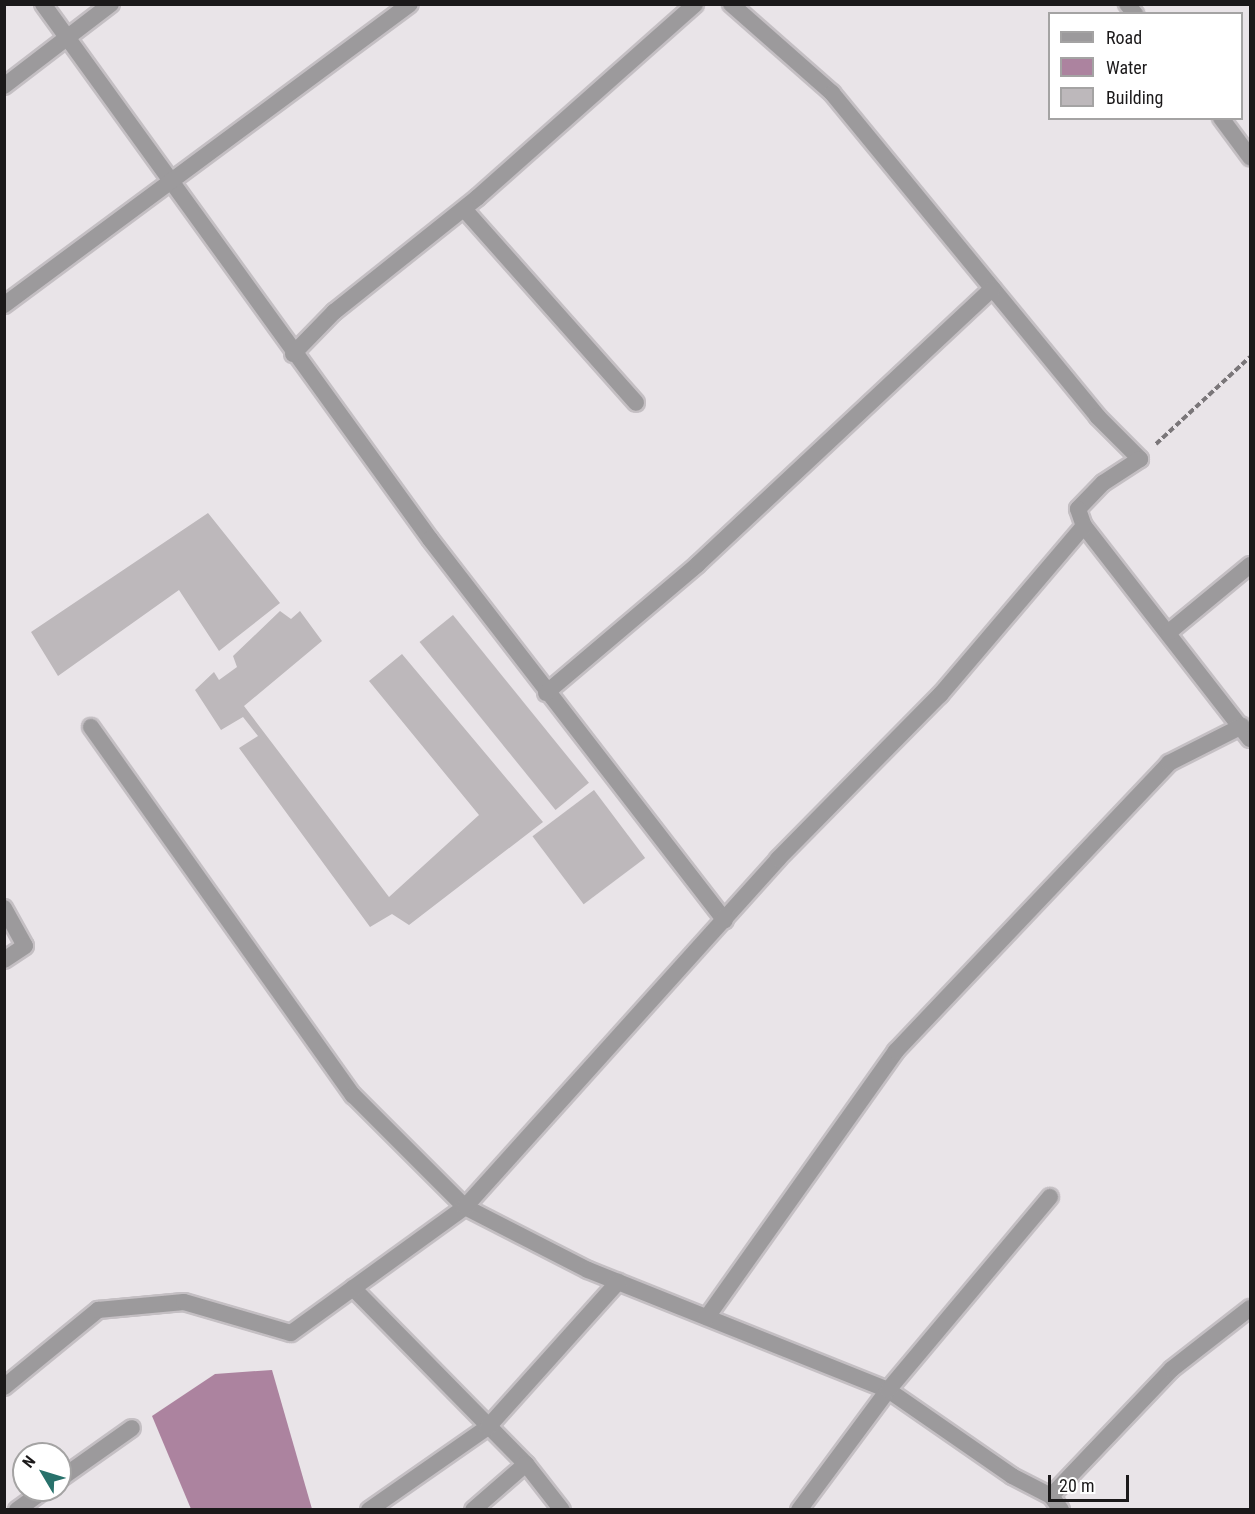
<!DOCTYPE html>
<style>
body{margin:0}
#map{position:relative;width:1255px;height:1514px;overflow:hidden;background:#e9e4e8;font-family:"Roboto Condensed",sans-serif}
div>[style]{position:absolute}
.water>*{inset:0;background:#ac839f}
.building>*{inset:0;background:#bdb8bb;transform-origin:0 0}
.path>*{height:4px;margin-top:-2px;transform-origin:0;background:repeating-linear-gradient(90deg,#7a7679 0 6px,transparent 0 9px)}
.roads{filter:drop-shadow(2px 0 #c4bfc3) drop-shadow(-2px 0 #c4bfc3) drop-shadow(0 2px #c4bfc3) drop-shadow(0 -2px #c4bfc3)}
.minor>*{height:16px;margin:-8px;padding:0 8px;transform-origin:8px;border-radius:8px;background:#9c9a9c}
span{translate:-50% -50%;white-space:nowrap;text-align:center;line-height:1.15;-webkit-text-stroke:5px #fff;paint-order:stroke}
.frame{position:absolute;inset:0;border:6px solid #1b191a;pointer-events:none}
.legend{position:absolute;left:1048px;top:12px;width:195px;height:108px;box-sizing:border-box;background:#fff;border:2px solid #a4a3a3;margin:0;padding:8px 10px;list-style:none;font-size:18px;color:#1b191a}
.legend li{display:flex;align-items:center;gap:12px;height:30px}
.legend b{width:30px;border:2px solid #a4a3a3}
.north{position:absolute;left:12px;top:1442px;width:60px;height:60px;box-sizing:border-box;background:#fff;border:2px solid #a4a3a3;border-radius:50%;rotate:308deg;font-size:16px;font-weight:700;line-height:24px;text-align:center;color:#1b191a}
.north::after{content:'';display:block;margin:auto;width:21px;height:27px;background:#28716b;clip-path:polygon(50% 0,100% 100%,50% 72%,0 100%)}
.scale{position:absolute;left:1048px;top:1475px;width:81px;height:27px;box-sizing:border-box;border:3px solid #1b191a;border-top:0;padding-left:8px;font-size:18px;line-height:21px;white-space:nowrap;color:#1b191a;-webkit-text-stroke:4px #fff;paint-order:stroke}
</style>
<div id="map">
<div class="water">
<i style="clip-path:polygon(272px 1370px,312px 1509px,191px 1509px,152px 1416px,215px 1374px)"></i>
</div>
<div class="building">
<i style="clip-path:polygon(208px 513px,280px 603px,219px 651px,179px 590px,58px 676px,31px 632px)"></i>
<i style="clip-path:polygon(280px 611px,291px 619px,300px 611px,322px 641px,244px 706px,389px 897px,479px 815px,369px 681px,402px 654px,543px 822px,409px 925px,392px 914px,370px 927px,239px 748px,258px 736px,243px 717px,221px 730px,195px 690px,214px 672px,219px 680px,237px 667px,233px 656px)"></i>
<i style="left:453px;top:615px;width:216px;height:43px;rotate:51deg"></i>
<i style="left:594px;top:790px;width:85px;height:77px;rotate:53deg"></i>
</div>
<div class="path">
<i style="left:1156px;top:444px;width:128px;rotate:-42.8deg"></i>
</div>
<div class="roads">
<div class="minor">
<i style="left:43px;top:4px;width:660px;rotate:54.12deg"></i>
<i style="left:430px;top:539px;width:482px;rotate:52.3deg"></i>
<i style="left:731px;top:4px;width:135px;rotate:41.4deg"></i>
<i style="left:832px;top:93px;width:418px;rotate:50.6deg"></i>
<i style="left:1097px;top:416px;width:61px;rotate:45deg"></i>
<i style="left:1140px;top:459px;width:44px;rotate:147deg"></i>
<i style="left:1103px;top:483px;width:36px;rotate:134deg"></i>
<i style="left:1078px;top:509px;width:18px;rotate:71deg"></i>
<i style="left:1084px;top:526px;width:270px;rotate:52.1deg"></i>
<i style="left:1127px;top:4px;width:13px;rotate:51deg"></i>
<i style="left:4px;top:86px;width:135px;rotate:-37.5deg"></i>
<i style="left:1221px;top:118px;width:49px;rotate:53.4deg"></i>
<i style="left:464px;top:209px;width:259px;rotate:48.4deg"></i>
<i style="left:4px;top:305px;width:505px;rotate:-36.55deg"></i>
<i style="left:293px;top:354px;width:59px;rotate:-45.7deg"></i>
<i style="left:334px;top:312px;width:184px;rotate:-38.6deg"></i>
<i style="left:478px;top:197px;width:290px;rotate:-41.6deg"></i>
<i style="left:1169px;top:632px;width:105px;rotate:-39.6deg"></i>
<i style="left:546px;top:693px;width:199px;rotate:-40.3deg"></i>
<i style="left:698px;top:564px;width:403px;rotate:-43.1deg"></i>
<i style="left:91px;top:727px;width:452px;rotate:54.6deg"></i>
<i style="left:353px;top:1095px;width:158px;rotate:45deg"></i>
<i style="left:465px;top:1207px;width:138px;rotate:27.1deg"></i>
<i style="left:588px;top:1270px;width:323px;rotate:21.8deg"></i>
<i style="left:888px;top:1390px;width:151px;rotate:34.7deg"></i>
<i style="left:1012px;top:1476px;width:44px;rotate:27.1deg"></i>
<i style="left:1051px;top:1496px;width:17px;rotate:54deg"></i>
<i style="left:4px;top:908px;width:43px;rotate:61.1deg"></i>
<i style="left:25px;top:946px;width:25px;rotate:146deg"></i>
<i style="left:353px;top:1288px;width:247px;rotate:45.5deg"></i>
<i style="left:526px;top:1464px;width:58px;rotate:52deg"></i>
<i style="left:707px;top:1317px;width:326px;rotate:-54.6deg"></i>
<i style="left:896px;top:1051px;width:397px;rotate:-46.5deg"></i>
<i style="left:1169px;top:763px;width:82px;rotate:-26.9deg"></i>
<i style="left:4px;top:1387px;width:122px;rotate:-39.3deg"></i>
<i style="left:98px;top:1310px;width:86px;rotate:-5.3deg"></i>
<i style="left:184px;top:1302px;width:111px;rotate:16.2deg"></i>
<i style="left:291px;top:1333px;width:215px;rotate:-35.9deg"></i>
<i style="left:465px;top:1207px;width:468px;rotate:-48deg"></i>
<i style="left:778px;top:859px;width:231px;rotate:-45.4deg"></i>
<i style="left:940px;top:695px;width:222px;rotate:-49.6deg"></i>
<i style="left:60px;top:1479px;width:88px;rotate:-35.3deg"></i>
<i style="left:1051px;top:1496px;width:175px;rotate:-46.4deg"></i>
<i style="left:1172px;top:1369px;width:99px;rotate:-38deg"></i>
<i style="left:17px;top:1510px;width:34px;rotate:-36deg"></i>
<i style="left:369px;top:1510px;width:145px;rotate:-34.9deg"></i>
<i style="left:488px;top:1427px;width:195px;rotate:-48.1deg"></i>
<i style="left:473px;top:1510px;width:70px;rotate:-41deg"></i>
<i style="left:799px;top:1510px;width:149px;rotate:-53.4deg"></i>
<i style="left:888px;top:1390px;width:252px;rotate:-50deg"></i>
</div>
</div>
<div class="frame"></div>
<ul class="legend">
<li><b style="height:8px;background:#9c9a9c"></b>Road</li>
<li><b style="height:16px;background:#ac839f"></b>Water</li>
<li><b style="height:16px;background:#bdb8bb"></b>Building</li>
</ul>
<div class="north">N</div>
<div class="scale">20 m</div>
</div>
